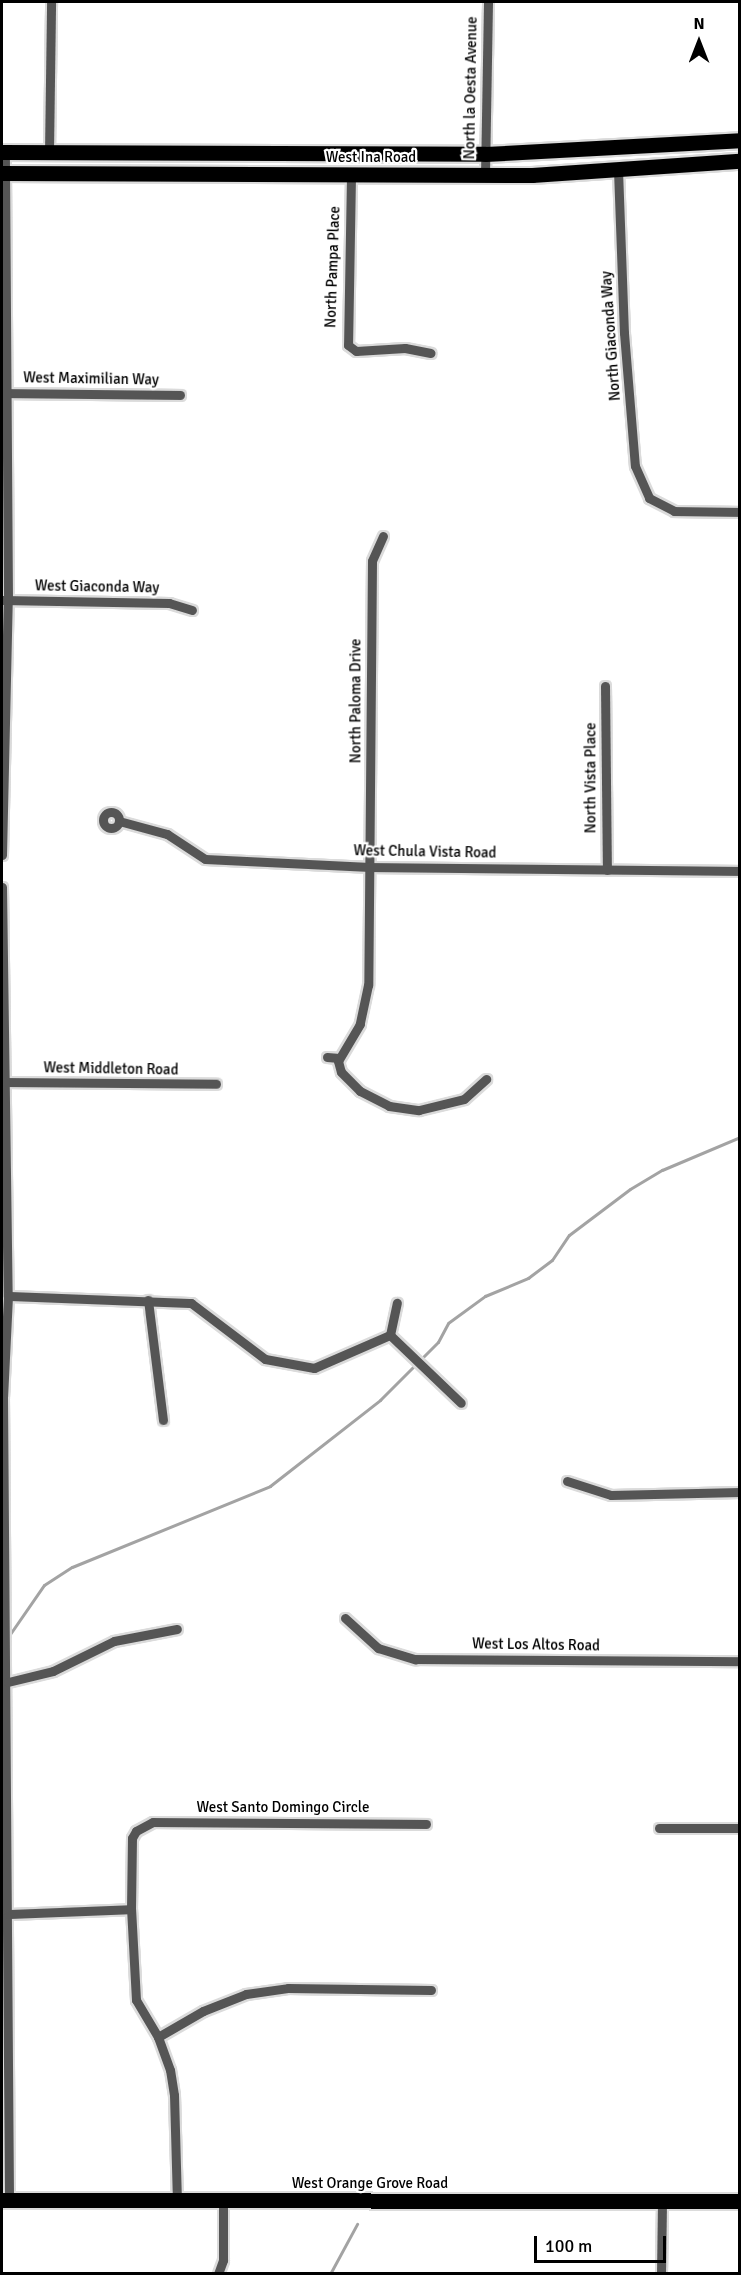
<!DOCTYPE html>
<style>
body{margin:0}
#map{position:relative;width:741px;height:2275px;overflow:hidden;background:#fff;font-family:Signika,sans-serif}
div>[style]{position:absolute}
.stream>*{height:3px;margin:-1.5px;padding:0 1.5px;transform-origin:1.5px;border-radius:1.5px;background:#a3a3a3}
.roads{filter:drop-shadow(2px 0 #dbdbdb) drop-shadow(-2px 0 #dbdbdb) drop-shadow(0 2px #dbdbdb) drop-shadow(0 -2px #dbdbdb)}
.street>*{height:9px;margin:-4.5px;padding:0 4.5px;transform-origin:4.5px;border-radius:4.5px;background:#555}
.street>.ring{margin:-4.5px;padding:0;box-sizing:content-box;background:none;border:9px solid #555;border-radius:50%}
.primary>*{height:15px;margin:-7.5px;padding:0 7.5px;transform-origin:7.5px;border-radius:7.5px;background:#000}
span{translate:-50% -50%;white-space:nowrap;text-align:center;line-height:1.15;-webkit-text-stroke:4.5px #fff;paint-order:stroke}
.street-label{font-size:15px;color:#000}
.frame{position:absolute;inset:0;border:3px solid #000;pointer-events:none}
.north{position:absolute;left:669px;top:12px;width:60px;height:60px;-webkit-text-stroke:4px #fff;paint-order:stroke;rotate:0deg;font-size:16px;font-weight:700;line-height:24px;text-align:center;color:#000}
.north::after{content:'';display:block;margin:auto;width:21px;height:27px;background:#000;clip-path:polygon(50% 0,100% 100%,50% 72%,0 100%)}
.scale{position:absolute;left:534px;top:2236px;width:132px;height:27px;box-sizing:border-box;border:3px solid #000;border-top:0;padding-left:8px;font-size:18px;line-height:21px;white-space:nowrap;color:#000;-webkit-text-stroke:4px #fff;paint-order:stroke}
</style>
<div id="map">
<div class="stream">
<i style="left:8px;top:1637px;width:63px;rotate:-55.3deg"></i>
<i style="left:44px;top:1585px;width:33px;rotate:-33deg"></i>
<i style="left:72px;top:1567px;width:214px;rotate:-22.2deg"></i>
<i style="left:270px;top:1486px;width:140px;rotate:-38deg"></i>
<i style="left:380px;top:1400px;width:82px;rotate:-45deg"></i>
<i style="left:438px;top:1342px;width:21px;rotate:-62deg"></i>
<i style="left:448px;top:1323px;width:46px;rotate:-36.1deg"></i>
<i style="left:485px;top:1296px;width:47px;rotate:-22.7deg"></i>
<i style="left:528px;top:1278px;width:30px;rotate:-37deg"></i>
<i style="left:552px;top:1260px;width:30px;rotate:-56deg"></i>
<i style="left:569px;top:1235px;width:76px;rotate:-37deg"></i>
<i style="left:630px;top:1189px;width:37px;rotate:-31deg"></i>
<i style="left:662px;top:1170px;width:85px;rotate:-22.9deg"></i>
<i style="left:330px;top:2274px;width:57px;rotate:-61.6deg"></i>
</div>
<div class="roads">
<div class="street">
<i style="left:49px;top:152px;width:150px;rotate:-89.2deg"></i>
<i style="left:618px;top:170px;width:163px;rotate:87.9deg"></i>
<i style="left:624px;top:333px;width:133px;rotate:85.3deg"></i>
<i style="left:635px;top:466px;width:35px;rotate:66deg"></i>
<i style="left:649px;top:498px;width:28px;rotate:27deg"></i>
<i style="left:674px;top:511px;width:66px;rotate:0.9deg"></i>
<i style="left:485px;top:175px;width:173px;rotate:-89deg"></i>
<i style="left:351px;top:176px;width:169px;rotate:91deg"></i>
<i style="left:348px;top:345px;width:10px;rotate:37deg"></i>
<i style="left:356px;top:351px;width:49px;rotate:-3.5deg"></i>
<i style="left:405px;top:348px;width:26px;rotate:11deg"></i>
<i style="left:2px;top:393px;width:178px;rotate:0.6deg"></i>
<i style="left:383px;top:536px;width:27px;rotate:114deg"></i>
<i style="left:372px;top:561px;width:424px;rotate:90.5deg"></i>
<i style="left:368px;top:985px;width:40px;rotate:102deg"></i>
<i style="left:360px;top:1024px;width:43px;rotate:120.7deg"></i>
<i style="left:338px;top:1061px;width:11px;rotate:75deg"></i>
<i style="left:341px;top:1072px;width:27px;rotate:45deg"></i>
<i style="left:360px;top:1091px;width:33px;rotate:27deg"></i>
<i style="left:389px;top:1106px;width:30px;rotate:8deg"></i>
<i style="left:419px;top:1110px;width:46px;rotate:-13.7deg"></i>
<i style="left:464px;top:1099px;width:30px;rotate:-42deg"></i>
<i style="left:2px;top:600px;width:167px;rotate:1deg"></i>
<i style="left:169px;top:603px;width:24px;rotate:17deg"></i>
<i style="left:605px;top:686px;width:184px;rotate:89.4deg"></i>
<i class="ring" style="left:103px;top:812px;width:7px;height:7px"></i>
<i style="left:119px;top:821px;width:50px;rotate:15.2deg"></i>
<i style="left:167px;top:834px;width:45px;rotate:33.3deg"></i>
<i style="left:205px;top:859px;width:165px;rotate:2.8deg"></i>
<i style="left:370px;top:867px;width:370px;rotate:0.6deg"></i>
<i style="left:2px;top:855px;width:255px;rotate:-88.7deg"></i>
<i style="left:8px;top:600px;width:448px;rotate:-90.4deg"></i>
<i style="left:2px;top:887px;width:409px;rotate:89.2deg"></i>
<i style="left:8px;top:1296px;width:101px;rotate:92.8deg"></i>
<i style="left:3px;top:1397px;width:804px;rotate:89.57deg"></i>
<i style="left:327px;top:1057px;width:12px;rotate:5deg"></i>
<i style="left:6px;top:1082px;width:210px;rotate:0.5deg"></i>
<i style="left:8px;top:1296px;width:183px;rotate:2.2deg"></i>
<i style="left:191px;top:1303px;width:93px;rotate:37.1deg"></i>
<i style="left:265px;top:1359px;width:50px;rotate:10.4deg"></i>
<i style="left:314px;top:1368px;width:83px;rotate:-23.5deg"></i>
<i style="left:390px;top:1335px;width:33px;rotate:-78deg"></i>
<i style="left:148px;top:1300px;width:121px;rotate:82.9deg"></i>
<i style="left:390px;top:1335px;width:98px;rotate:43.8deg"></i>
<i style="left:567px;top:1481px;width:46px;rotate:17.7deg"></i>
<i style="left:611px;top:1495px;width:129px;rotate:-1.3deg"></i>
<i style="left:345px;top:1618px;width:45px;rotate:42.3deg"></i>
<i style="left:378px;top:1648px;width:39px;rotate:17deg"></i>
<i style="left:415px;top:1659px;width:325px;rotate:0.4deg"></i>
<i style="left:8px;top:1682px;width:46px;rotate:-13.7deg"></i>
<i style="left:53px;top:1671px;width:68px;rotate:-26.2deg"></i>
<i style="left:114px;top:1641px;width:64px;rotate:-10.8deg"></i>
<i style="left:659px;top:1828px;width:81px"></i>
<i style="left:8px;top:1914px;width:123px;rotate:-2.3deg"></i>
<i style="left:158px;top:2037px;width:52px;rotate:-30deg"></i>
<i style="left:203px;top:2011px;width:46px;rotate:-21.6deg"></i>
<i style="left:246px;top:1994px;width:42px;rotate:-8.1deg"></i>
<i style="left:288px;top:1988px;width:143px;rotate:0.8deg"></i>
<i style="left:177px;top:2202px;width:107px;rotate:-91.6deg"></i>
<i style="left:174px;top:2095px;width:25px;rotate:-99deg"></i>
<i style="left:170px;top:2070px;width:35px;rotate:-110deg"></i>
<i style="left:158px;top:2037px;width:43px;rotate:-120.7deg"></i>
<i style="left:136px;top:2000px;width:91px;rotate:-93.1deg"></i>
<i style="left:131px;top:1909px;width:71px;rotate:-89.2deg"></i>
<i style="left:132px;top:1838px;width:8px;rotate:-60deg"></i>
<i style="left:136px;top:1831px;width:19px;rotate:-28deg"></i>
<i style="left:153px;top:1822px;width:273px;rotate:0.4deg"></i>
<i style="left:218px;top:2274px;width:15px;rotate:-70deg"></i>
<i style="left:223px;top:2260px;width:58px;rotate:-90deg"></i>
<i style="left:661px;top:2274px;width:71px;rotate:-89.2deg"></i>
</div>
<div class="primary">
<i style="left:2px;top:152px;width:483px;rotate:0.2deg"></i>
<i style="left:485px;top:154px;width:255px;rotate:-3.1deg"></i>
<i style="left:2px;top:173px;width:530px;rotate:0.22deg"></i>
<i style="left:532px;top:175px;width:208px;rotate:-3.9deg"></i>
<i style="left:2px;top:2200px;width:738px;rotate:0.08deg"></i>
</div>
</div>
<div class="street-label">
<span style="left:471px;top:88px;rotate:-89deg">North la Oesta Avenue</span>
<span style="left:371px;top:158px">West Ina Road</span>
<span style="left:333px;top:267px;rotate:-88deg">North Pampa Place</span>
<span style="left:611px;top:336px;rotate:-94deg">North Giaconda Way</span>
<span style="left:91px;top:379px;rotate:1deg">West Maximilian Way</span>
<span style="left:97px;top:587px;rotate:1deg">West Giaconda Way</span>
<span style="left:356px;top:701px;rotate:-90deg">North Paloma Drive</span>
<span style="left:591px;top:778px;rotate:-90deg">North Vista Place</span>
<span style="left:425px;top:852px;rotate:1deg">West Chula Vista Road</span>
<span style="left:111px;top:1069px;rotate:1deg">West Middleton Road</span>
<span style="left:536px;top:1645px;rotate:1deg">West Los Altos Road</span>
<span style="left:283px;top:1808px">West Santo Domingo Circle</span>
<span style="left:370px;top:2184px">West Orange Grove Road</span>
</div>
<div class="frame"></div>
<div class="north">N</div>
<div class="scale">100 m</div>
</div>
